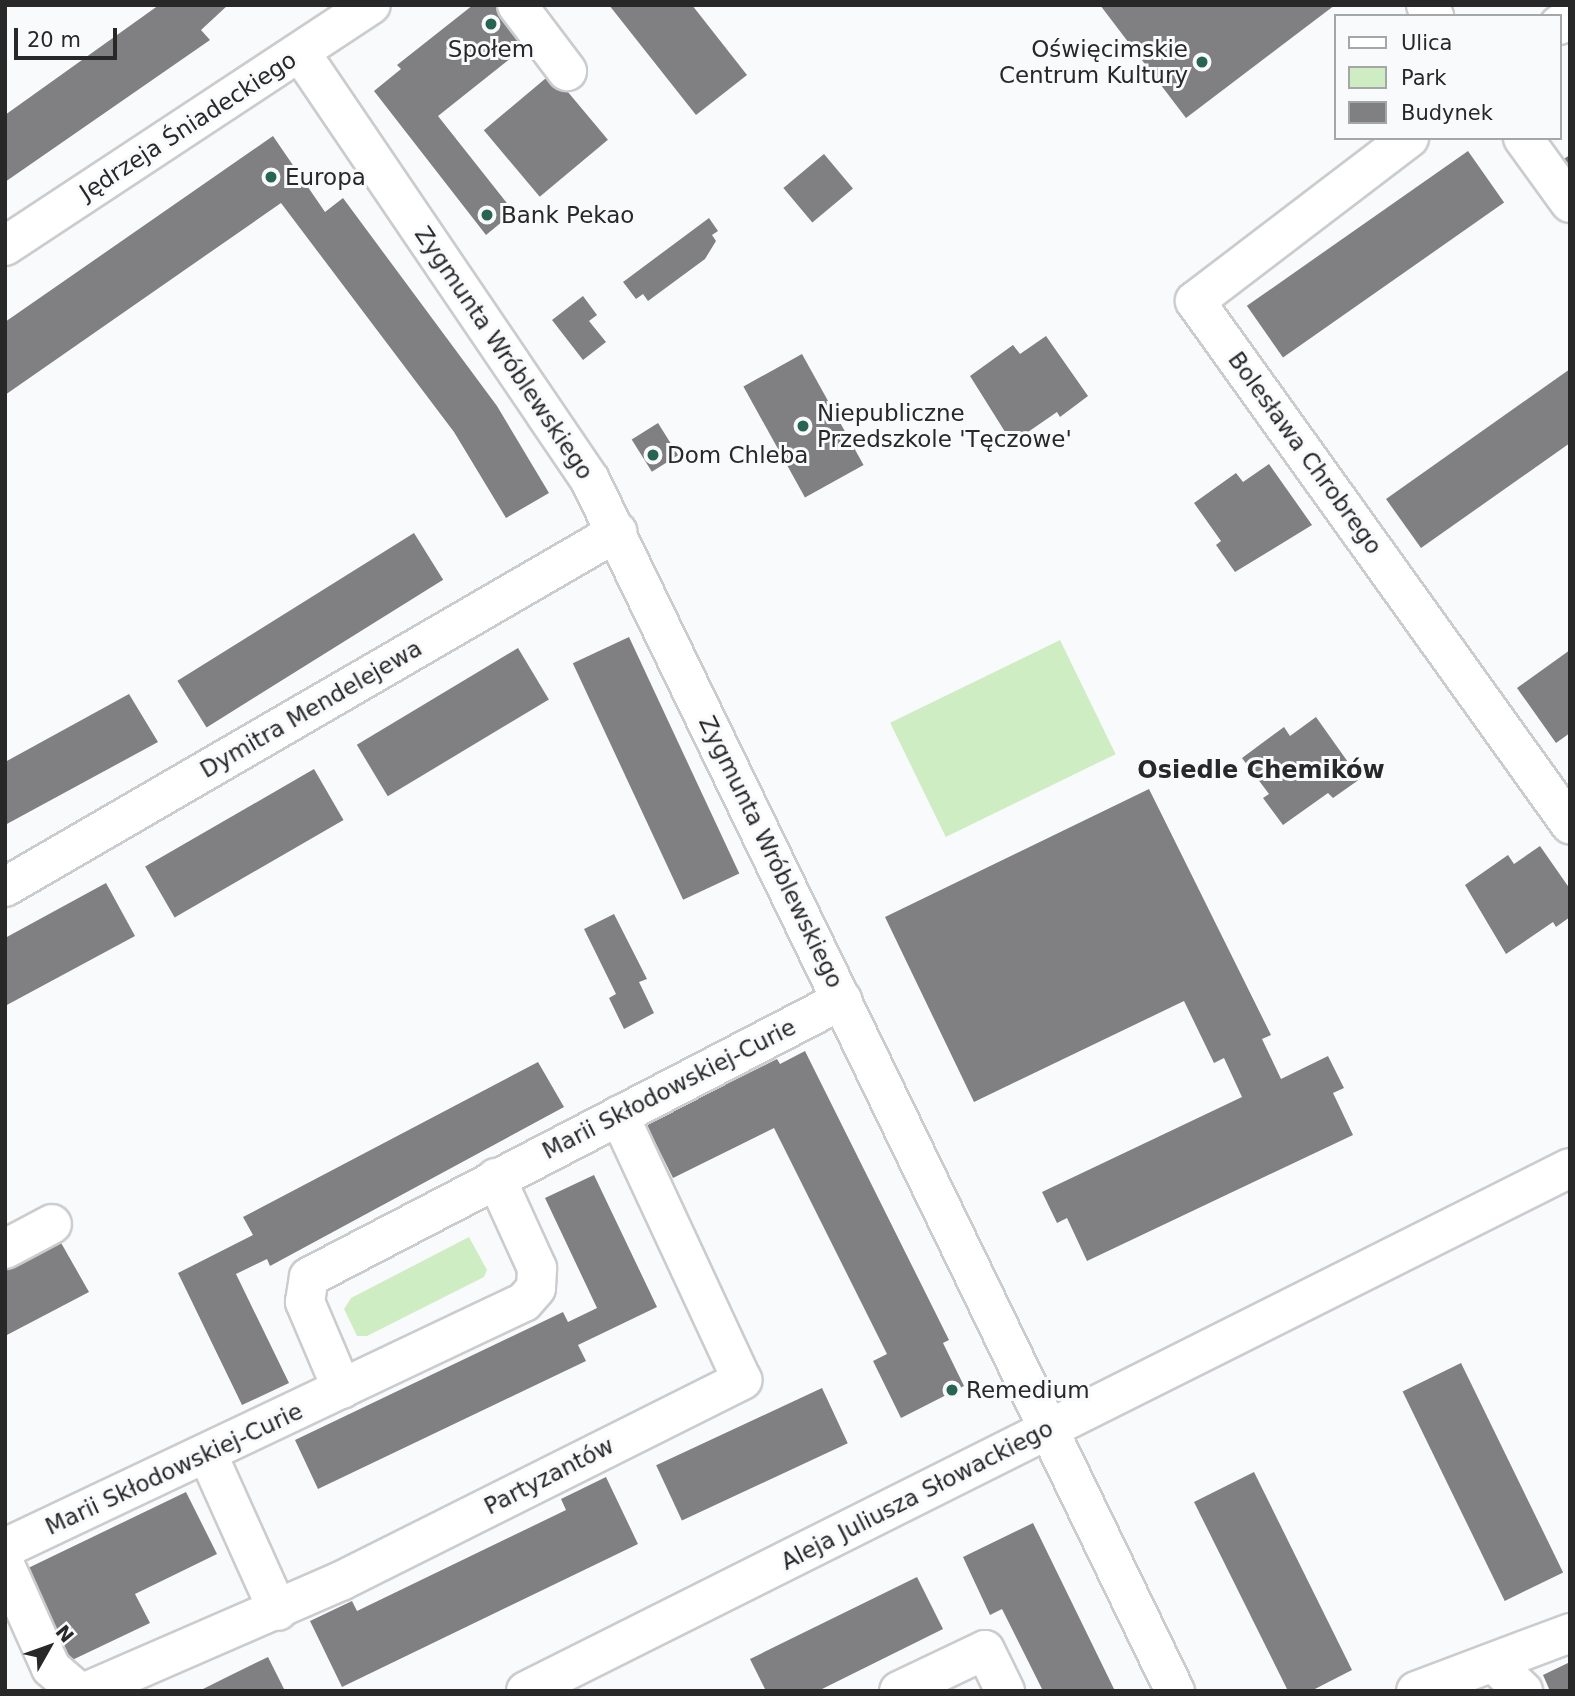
<!DOCTYPE html>
<meta charset="utf-8">
<style>
body{margin:0}
#map{position:relative;width:1575px;height:1696px;overflow:hidden;background:#f9fafc;font-family:"DejaVu Sans",sans-serif}
div>[style]{position:absolute}
.green>*{inset:0;background:#cfedc3;transform-origin:0 0}
.building>*{inset:0;background:#808083;transform-origin:0 0}
.roads{filter:drop-shadow(2px 0 #cbccce) drop-shadow(-2px 0 #cbccce) drop-shadow(0 2px #cbccce) drop-shadow(0 -2px #cbccce)}
.minor>*{height:38px;margin:-19px;padding:0 19px;transform-origin:19px;border-radius:19px;background:#fff}
.dots>*{width:19px;height:19px;translate:-50% -50%;box-sizing:border-box;border:4px solid #f9fafc;border-radius:50%}
span{translate:-50% -50%;white-space:nowrap;text-align:center;line-height:1.15;-webkit-text-stroke:6px #f9fafc;paint-order:stroke}
.poi-label{font-size:23px;color:#282829}
.right{translate:-100% -50%;text-align:right}
.left{translate:0 -50%;text-align:left}
.street-label{font-size:23px;color:#282829}
.neighbourhood-label{font-size:24px;color:#282829;font-weight:700}
.frame{position:absolute;inset:0;border:7px solid #282829;pointer-events:none}
.legend{position:absolute;left:1334px;top:14px;width:228px;height:126px;box-sizing:border-box;background:#f9fafc;border:2px solid #a5a6a8;margin:0;padding:9px 12px;list-style:none;font-size:21px;color:#282829}
.legend li{display:flex;align-items:center;gap:14px;height:35px}
.legend b{width:35px;border:2px solid #a5a6a8}
.north{position:absolute;left:14px;top:1612px;width:70px;height:70px;-webkit-text-stroke:5px #f9fafc;paint-order:stroke;rotate:50deg;font-size:19px;font-weight:700;line-height:28px;text-align:center;color:#282829}
.north::after{content:'';display:block;margin:auto;width:24px;height:32px;background:#282829;clip-path:polygon(50% 0,100% 100%,50% 72%,0 100%)}
.scale{position:absolute;left:14px;top:28px;width:103px;height:32px;box-sizing:border-box;border:4px solid #282829;border-top:0;padding-left:9px;font-size:21px;line-height:24px;white-space:nowrap;color:#282829;-webkit-text-stroke:5px #f9fafc;paint-order:stroke}
</style>
<div id="map">
<div class="green">
<i style="left:1060px;top:640px;width:127px;height:189px;rotate:64deg"></i>
<i style="clip-path:polygon(469px 1237px,487px 1270px,484px 1277px,367px 1336px,357px 1336px,344px 1309px,351px 1298px)"></i>
</div>
<div class="building">
<i style="clip-path:polygon(159px 5px,228px 5px,201px 30px,210px 40px,5px 182px,5px 115px)"></i>
<i style="clip-path:polygon(473px 5px,500px 5px,530px 43px,438px 116px,514px 212px,486px 235px,374px 91px,401px 69px,397px 65px)"></i>
<i style="clip-path:polygon(609px 5px,692px 5px,747px 75px,696px 115px)"></i>
<i style="clip-path:polygon(1100px 5px,1335px 5px,1186px 118px)"></i>
<i style="left:552px;top:73px;width:87px;height:89px;rotate:50deg"></i>
<i style="clip-path:polygon(273px 136px,325px 212px,343px 198px,497px 406px,549px 493px,506px 518px,454px 432px,281px 203px,5px 395px,5px 322px)"></i>
<i style="left:1468px;top:151px;width:63px;height:270px;rotate:55deg"></i>
<i style="left:824px;top:154px;width:45px;height:53px;rotate:50deg"></i>
<i style="clip-path:polygon(1570px 155px,1570px 171px,1562px 160px)"></i>
<i style="clip-path:polygon(709px 218px,718px 231px,712px 235px,716px 241px,705px 259px,648px 301px,643px 294px,636px 299px,623px 282px)"></i>
<i style="clip-path:polygon(583px 296px,597px 315px,589px 321px,606px 342px,583px 360px,552px 320px)"></i>
<i style="clip-path:polygon(1046px 336px,1088px 396px,1060px 417px,1057px 412px,1012px 443px,970px 376px,1013px 345px,1020px 354px)"></i>
<i style="left:802px;top:354px;width:127px;height:67px;rotate:61deg"></i>
<i style="clip-path:polygon(1570px 369px,1570px 443px,1421px 548px,1386px 499px)"></i>
<i style="left:658px;top:423px;width:38px;height:31px;rotate:58deg"></i>
<i style="clip-path:polygon(1269px 464px,1312px 525px,1235px 572px,1216px 545px,1221px 541px,1194px 503px,1236px 473px,1243px 482px)"></i>
<i style="left:414px;top:533px;width:55px;height:279px;rotate:58deg"></i>
<i style="left:629px;top:637px;width:261px;height:62px;rotate:65deg"></i>
<i style="left:518px;top:648px;width:60px;height:188px;rotate:59deg"></i>
<i style="clip-path:polygon(1570px 650px,1570px 733px,1556px 743px,1517px 688px)"></i>
<i style="clip-path:polygon(129px 694px,158px 742px,5px 825px,5px 762px)"></i>
<i style="clip-path:polygon(1316px 717px,1360px 779px,1333px 798px,1328px 793px,1283px 825px,1263px 798px,1269px 794px,1242px 758px,1284px 727px,1290px 736px)"></i>
<i style="left:314px;top:769px;width:59px;height:195px;rotate:60deg"></i>
<i style="clip-path:polygon(1149px 789px,1271px 1035px,1262px 1039px,1281px 1079px,1328px 1056px,1344px 1088px,1333px 1093px,1353px 1135px,1087px 1261px,1067px 1218px,1057px 1223px,1042px 1192px,1242px 1097px,1224px 1058px,1214px 1063px,1184px 1001px,974px 1102px,885px 917px)"></i>
<i style="clip-path:polygon(1540px 846px,1570px 889px,1570px 917px,1556px 927px,1553px 922px,1506px 954px,1465px 885px,1508px 855px,1514px 864px)"></i>
<i style="clip-path:polygon(106px 883px,135px 936px,5px 1006px,5px 938px)"></i>
<i style="clip-path:polygon(614px 914px,647px 979px,639px 982px,654px 1013px,624px 1029px,609px 998px,616px 994px,584px 929px)"></i>
<i style="clip-path:polygon(805px 1051px,949px 1340px,943px 1343px,964px 1386px,901px 1418px,873px 1361px,887px 1354px,774px 1128px,673px 1178px,646px 1124px,777px 1059px,780px 1064px)"></i>
<i style="clip-path:polygon(538px 1062px,564px 1107px,270px 1266px,267px 1259px,236px 1274px,289px 1383px,242px 1405px,178px 1273px,253px 1235px,243px 1217px)"></i>
<i style="clip-path:polygon(594px 1175px,657px 1307px,578px 1345px,586px 1361px,318px 1489px,295px 1440px,563px 1312px,568px 1322px,597px 1308px,545px 1198px)"></i>
<i style="clip-path:polygon(60px 1241px,89px 1292px,5px 1336px,5px 1271px)"></i>
<i style="left:1461px;top:1363px;width:233px;height:65px;rotate:64deg"></i>
<i style="left:822px;top:1388px;width:61px;height:183px;rotate:65deg"></i>
<i style="clip-path:polygon(1254px 1472px,1352px 1670px,1311px 1691px,1288px 1691px,1194px 1502px)"></i>
<i style="clip-path:polygon(606px 1477px,638px 1544px,342px 1687px,310px 1621px,352px 1601px,357px 1611px,566px 1510px,561px 1499px)"></i>
<i style="clip-path:polygon(186px 1492px,217px 1554px,135px 1594px,150px 1623px,68px 1662px,24px 1570px)"></i>
<i style="clip-path:polygon(1033px 1523px,1115px 1691px,1043px 1691px,1002px 1609px,990px 1615px,963px 1557px)"></i>
<i style="clip-path:polygon(917px 1577px,943px 1629px,818px 1691px,766px 1691px,750px 1659px)"></i>
<i style="clip-path:polygon(268px 1657px,285px 1691px,199px 1691px,225px 1678px)"></i>
<i style="clip-path:polygon(1570px 1662px,1570px 1691px,1550px 1691px,1543px 1675px)"></i>
</div>
<div class="roads">
<div class="minor">
<i style="left:517px;top:5px;width:83px;rotate:52.9deg"></i>
<i style="left:1426px;top:5px;width:14px;rotate:54deg"></i>
<i style="left:1559px;top:25px;width:14px;rotate:-36deg"></i>
<i style="left:300px;top:52px;width:517px;rotate:55.88deg"></i>
<i style="left:590px;top:480px;width:1345px;rotate:64.22deg"></i>
<i style="left:1409px;top:138px;width:269px;rotate:142.7deg"></i>
<i style="left:1195px;top:301px;width:644px;rotate:54.36deg"></i>
<i style="left:1523px;top:138px;width:80px;rotate:54.1deg"></i>
<i style="left:5px;top:246px;width:438px;rotate:-33.4deg"></i>
<i style="left:5px;top:887px;width:708px;rotate:-30.12deg"></i>
<i style="left:5px;top:1249px;width:53px;rotate:-28deg"></i>
<i style="left:342px;top:1389px;width:95px;rotate:-113deg"></i>
<i style="left:305px;top:1302px;width:25px;rotate:-81deg"></i>
<i style="left:309px;top:1277px;width:601px;rotate:-27.46deg"></i>
<i style="left:207px;top:1453px;width:173px;rotate:65.8deg"></i>
<i style="left:5px;top:1548px;width:574px;rotate:-25.36deg"></i>
<i style="left:524px;top:1302px;width:18px;rotate:-49deg"></i>
<i style="left:536px;top:1288px;width:20px;rotate:-87deg"></i>
<i style="left:537px;top:1268px;width:99px;rotate:-114.5deg"></i>
<i style="left:5px;top:1565px;width:113px;rotate:65.9deg"></i>
<i style="left:51px;top:1668px;width:35px;rotate:41deg"></i>
<i style="left:1495px;top:1664px;width:39px;rotate:44deg"></i>
<i style="left:88px;top:1691px;width:276px;rotate:-23.5deg"></i>
<i style="left:341px;top:1581px;width:449px;rotate:-26.6deg"></i>
<i style="left:742px;top:1380px;width:292px;rotate:-114.9deg"></i>
<i style="left:526px;top:1691px;width:1168px;rotate:-26.61deg"></i>
<i style="left:899px;top:1691px;width:95px;rotate:-25.5deg"></i>
<i style="left:985px;top:1650px;width:46px;rotate:64deg"></i>
<i style="left:1416px;top:1691px;width:165px;rotate:-20.6deg"></i>
</div>
</div>
<div class="dots">
<i style="left:491px;top:24px;background:#286550"></i>
<i style="left:1202px;top:62px;background:#286550"></i>
<i style="left:271px;top:177px;background:#286550"></i>
<i style="left:487px;top:215px;background:#286550"></i>
<i style="left:803px;top:426px;background:#286550"></i>
<i style="left:653px;top:455px;background:#286550"></i>
<i style="left:952px;top:1390px;background:#286550"></i>
</div>
<div class="poi-label">
<span style="left:491px;top:49px">Społem</span>
<span class="right" style="left:1188px;top:62px">Oświęcimskie<br>Centrum Kultury</span>
<span class="left" style="left:285px;top:177px">Europa</span>
<span class="left" style="left:501px;top:215px">Bank Pekao</span>
<span class="left" style="left:817px;top:426px">Niepubliczne<br>Przedszkole 'Tęczowe'</span>
<span class="left" style="left:667px;top:455px">Dom Chleba</span>
<span class="left" style="left:966px;top:1390px">Remedium</span>
</div>
<div class="street-label">
<span style="left:188px;top:126px;rotate:-33deg">Jędrzeja Śniadeckiego</span>
<span style="left:504px;top:353px;rotate:56deg">Zygmunta Wróblewskiego</span>
<span style="left:1305px;top:453px;rotate:54deg">Bolesława Chrobrego</span>
<span style="left:311px;top:709px;rotate:-30deg">Dymitra Mendelejewa</span>
<span style="left:771px;top:852px;rotate:64deg">Zygmunta Wróblewskiego</span>
<span style="left:669px;top:1089px;rotate:-27deg">Marii Skłodowskiej-Curie</span>
<span style="left:174px;top:1469px;rotate:-25deg">Marii Skłodowskiej-Curie</span>
<span style="left:549px;top:1476px;rotate:-27deg">Partyzantów</span>
<span style="left:917px;top:1495px;rotate:-27deg">Aleja Juliusza Słowackiego</span>
</div>
<div class="neighbourhood-label">
<span style="left:1261px;top:771px">Osiedle Chemików</span>
</div>
<div class="frame"></div>
<ul class="legend">
<li><b style="height:9px;background:#fff"></b>Ulica</li>
<li><b style="height:19px;background:#cfedc3"></b>Park</li>
<li><b style="height:19px;background:#808083"></b>Budynek</li>
</ul>
<div class="north">N</div>
<div class="scale">20 m</div>
</div>
